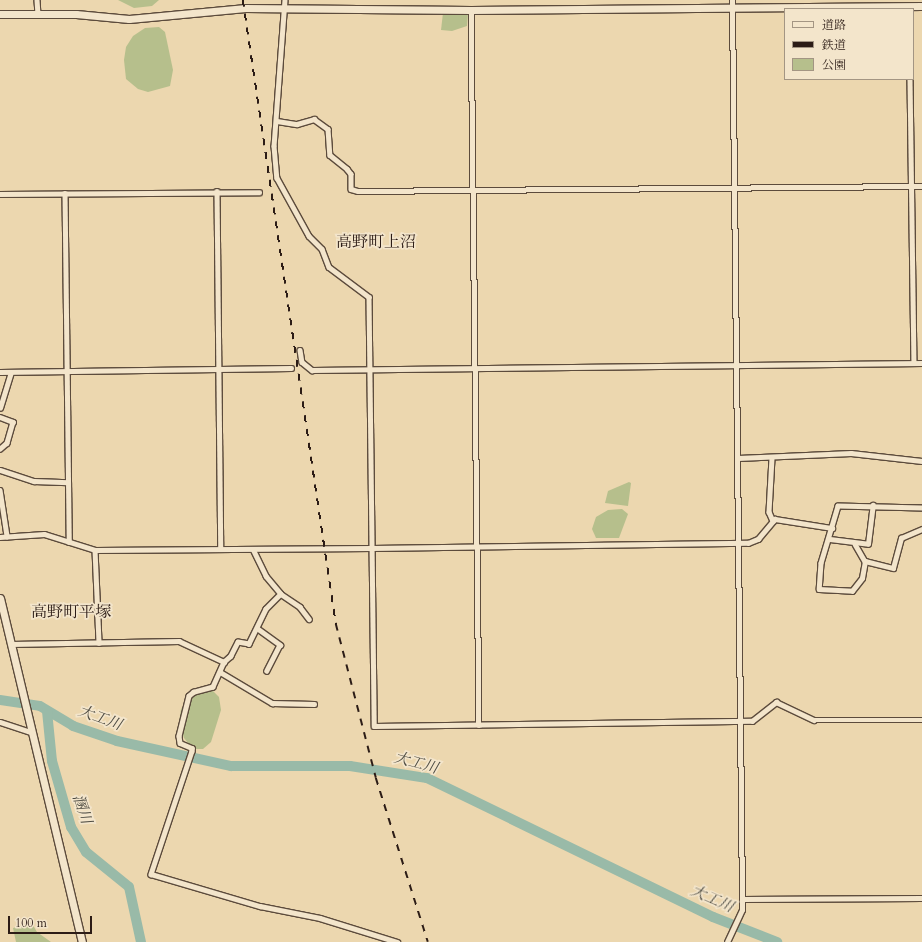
<!DOCTYPE html>
<meta charset="utf-8">
<style>
body{margin:0}
#map{position:relative;width:922px;height:942px;overflow:hidden;background:#ecd7af;font-family:Cardo,"Noto Serif JP",serif}
div>[style]{position:absolute}
.green>*{inset:0;background:#b6bf8c}
.river>*{height:10px;margin:-5px;padding:0 5px;transform-origin:5px;border-radius:5px;background:#99baa8}
.roads{filter:drop-shadow(1px 0 #5c4b3c) drop-shadow(-1px 0 #5c4b3c) drop-shadow(0 1px #5c4b3c) drop-shadow(0 -1px #5c4b3c)}
.street>*{height:4.5px;margin:-2.25px;padding:0 2.25px;transform-origin:2.25px;border-radius:2.25px;background:#f3e5cb}
.secondary>*{height:7px;margin:-3.5px;padding:0 3.5px;transform-origin:3.5px;border-radius:3.5px;background:#f3e5cb}
.rail>*{height:1.5px;margin-top:-0.75px;transform-origin:0;background:repeating-linear-gradient(90deg,#2c1c16 0 7px,transparent 0 14px)}
span{translate:-50% -50%;white-space:nowrap;text-align:center;line-height:1.15;-webkit-text-stroke:3.5px #f3e5cb;paint-order:stroke}
.water-label{font-size:15px;color:#4d4b42;font-style:italic}
.quarter-label{font-size:16px;color:#2c1c16}
.legend{position:absolute;left:784px;top:8px;width:130px;height:72px;box-sizing:border-box;background:#f3e5cb;border:1px solid #a39583;margin:0;padding:5px 7px;list-style:none;font-size:12px;color:#2c1c16}
.legend li{display:flex;align-items:center;gap:8px;height:20px}
.legend b{width:20px;border:1px solid #a39583}
.scale{position:absolute;left:8px;top:916px;width:84px;height:18px;box-sizing:border-box;border:2px solid #2c1c16;border-top:0;padding-left:5px;font-size:12px;line-height:14px;white-space:nowrap;color:#2c1c16;-webkit-text-stroke:3px #f3e5cb;paint-order:stroke}
</style>
<div id="map">
<div class="green">
<i style="clip-path:polygon(118px 0,159px 0,152px 6px,134px 8px)"></i>
<i style="clip-path:polygon(443px 13px,468px 13px,467px 26px,452px 31px,441px 30px)"></i>
<i style="clip-path:polygon(159px 27px,165px 32px,173px 70px,170px 86px,148px 92px,138px 89px,126px 79px,124px 60px,126px 47px,133px 36px,145px 28px)"></i>
<i style="clip-path:polygon(629px 482px,631px 483px,628px 506px,605px 503px,608px 491px)"></i>
<i style="clip-path:polygon(622px 509px,628px 514px,619px 538px,596px 538px,592px 529px,596px 517px,608px 510px)"></i>
<i style="clip-path:polygon(200px 690px,213px 691px,219px 697px,221px 710px,211px 742px,203px 749px,193px 749px,184px 738px,179px 722px,181px 709px,189px 698px)"></i>
<i style="clip-path:polygon(31px 922px,37px 932px,51px 942px,16px 942px,13px 928px)"></i>
</div>
<div class="river">
<i style="left:0;top:700px;width:40px;rotate:8.5deg"></i>
<i style="left:40px;top:706px;width:39px;rotate:31deg"></i>
<i style="left:73px;top:726px;width:46px;rotate:18.8deg"></i>
<i style="left:117px;top:741px;width:117px;rotate:12.4deg"></i>
<i style="left:231px;top:766px;width:119px"></i>
<i style="left:350px;top:766px;width:78px;rotate:8.9deg"></i>
<i style="left:427px;top:778px;width:318px;rotate:25.9deg"></i>
<i style="left:713px;top:917px;width:69px;rotate:21.3deg"></i>
<i style="left:47px;top:711px;width:50px;rotate:84.3deg"></i>
<i style="left:52px;top:761px;width:69px;rotate:73.9deg"></i>
<i style="left:71px;top:827px;width:29px;rotate:59deg"></i>
<i style="left:86px;top:852px;width:55px;rotate:39.1deg"></i>
<i style="left:129px;top:887px;width:56px;rotate:77.7deg"></i>
</div>
<div class="roads">
<div class="street">
<i style="left:37px;top:0;width:14px;rotate:86deg"></i>
<i style="left:285px;top:0;width:146px;rotate:94.3deg"></i>
<i style="left:274px;top:146px;width:32px;rotate:85deg"></i>
<i style="left:277px;top:178px;width:66px;rotate:61.1deg"></i>
<i style="left:309px;top:236px;width:18px;rotate:45deg"></i>
<i style="left:322px;top:249px;width:19px;rotate:69deg"></i>
<i style="left:329px;top:267px;width:50px;rotate:36.9deg"></i>
<i style="left:369px;top:297px;width:429px;rotate:89.3deg"></i>
<i style="left:374px;top:726px;width:378px;rotate:-0.8deg"></i>
<i style="left:752px;top:721px;width:31px;rotate:-38deg"></i>
<i style="left:776px;top:702px;width:42px;rotate:25.3deg"></i>
<i style="left:814px;top:720px;width:108px"></i>
<i style="left:471px;top:10px;width:715px;rotate:89.36deg"></i>
<i style="left:910px;top:79px;width:284px;rotate:89.2deg"></i>
<i style="left:277px;top:121px;width:20px;rotate:9deg"></i>
<i style="left:297px;top:124px;width:18px;rotate:-16deg"></i>
<i style="left:314px;top:119px;width:17px;rotate:36deg"></i>
<i style="left:328px;top:129px;width:26px;rotate:86deg"></i>
<i style="left:330px;top:155px;width:22px;rotate:39deg"></i>
<i style="left:347px;top:169px;width:6px;rotate:51deg"></i>
<i style="left:351px;top:174px;width:15px;rotate:90deg"></i>
<i style="left:351px;top:189px;width:7px;rotate:16deg"></i>
<i style="left:358px;top:191px;width:564px;rotate:-0.51deg"></i>
<i style="left:217px;top:191px;width:358px;rotate:89.4deg"></i>
<i style="left:65px;top:193px;width:349px;rotate:89.3deg"></i>
<i style="left:0;top:194px;width:259px;rotate:-0.4deg"></i>
<i style="left:300px;top:350px;width:12px;rotate:81deg"></i>
<i style="left:302px;top:362px;width:13px;rotate:39deg"></i>
<i style="left:312px;top:370px;width:610px;rotate:-0.66deg"></i>
<i style="left:0;top:372px;width:291px;rotate:-0.8deg"></i>
<i style="left:0;top:408px;width:37px;rotate:-73deg"></i>
<i style="left:0;top:417px;width:14px;rotate:21deg"></i>
<i style="left:13px;top:422px;width:22px;rotate:106deg"></i>
<i style="left:7px;top:443px;width:9px;rotate:139deg"></i>
<i style="left:738px;top:458px;width:113px;rotate:-2.5deg"></i>
<i style="left:851px;top:453px;width:71px;rotate:6.4deg"></i>
<i style="left:772px;top:458px;width:54px;rotate:93.2deg"></i>
<i style="left:769px;top:512px;width:10px;rotate:66deg"></i>
<i style="left:0;top:470px;width:36px;rotate:18deg"></i>
<i style="left:34px;top:481px;width:34px;rotate:2deg"></i>
<i style="left:0;top:490px;width:47px;rotate:81.3deg"></i>
<i style="left:922px;top:508px;width:84px;rotate:-178.6deg"></i>
<i style="left:838px;top:506px;width:59px;rotate:106.6deg"></i>
<i style="left:821px;top:563px;width:26px;rotate:94deg"></i>
<i style="left:819px;top:589px;width:33px;rotate:3deg"></i>
<i style="left:852px;top:591px;width:16px;rotate:-52deg"></i>
<i style="left:862px;top:578px;width:17px;rotate:-80deg"></i>
<i style="left:865px;top:561px;width:29px;rotate:14deg"></i>
<i style="left:893px;top:568px;width:31px;rotate:-75deg"></i>
<i style="left:901px;top:538px;width:23px;rotate:-23deg"></i>
<i style="left:0;top:537px;width:44px;rotate:-3.9deg"></i>
<i style="left:44px;top:534px;width:53px;rotate:17.4deg"></i>
<i style="left:95px;top:550px;width:277px;rotate:-0.4deg"></i>
<i style="left:372px;top:548px;width:376px;rotate:-0.8deg"></i>
<i style="left:748px;top:543px;width:11px;rotate:-22deg"></i>
<i style="left:758px;top:539px;width:26px;rotate:-50deg"></i>
<i style="left:775px;top:519px;width:58px;rotate:9deg"></i>
<i style="left:830px;top:539px;width:38px;rotate:7deg"></i>
<i style="left:868px;top:544px;width:39px;rotate:-83deg"></i>
<i style="left:855px;top:544px;width:20px;rotate:60deg"></i>
<i style="left:253px;top:549px;width:30px;rotate:64deg"></i>
<i style="left:266px;top:576px;width:23px;rotate:50deg"></i>
<i style="left:281px;top:594px;width:21px;rotate:135deg"></i>
<i style="left:266px;top:609px;width:39px;rotate:116deg"></i>
<i style="left:249px;top:644px;width:11px;rotate:-170deg"></i>
<i style="left:238px;top:642px;width:16px;rotate:117deg"></i>
<i style="left:231px;top:656px;width:9px;rotate:139deg"></i>
<i style="left:224px;top:662px;width:27px;rotate:114deg"></i>
<i style="left:213px;top:687px;width:20px;rotate:165deg"></i>
<i style="left:194px;top:692px;width:6px;rotate:141deg"></i>
<i style="left:189px;top:696px;width:41px;rotate:104deg"></i>
<i style="left:179px;top:736px;width:7px;rotate:82deg"></i>
<i style="left:180px;top:743px;width:13px;rotate:23deg"></i>
<i style="left:192px;top:748px;width:3px;rotate:90deg"></i>
<i style="left:192px;top:751px;width:130px;rotate:108.4deg"></i>
<i style="left:151px;top:874px;width:114px;rotate:16.4deg"></i>
<i style="left:260px;top:906px;width:61px;rotate:11.3deg"></i>
<i style="left:320px;top:918px;width:81px;rotate:17.3deg"></i>
<i style="left:95px;top:550px;width:93px;rotate:87.5deg"></i>
<i style="left:281px;top:594px;width:23px;rotate:34deg"></i>
<i style="left:300px;top:607px;width:15px;rotate:53deg"></i>
<i style="left:257px;top:628px;width:29px;rotate:36deg"></i>
<i style="left:280px;top:645px;width:29px;rotate:117deg"></i>
<i style="left:11px;top:644px;width:168px;rotate:-1deg"></i>
<i style="left:179px;top:641px;width:50px;rotate:25deg"></i>
<i style="left:220px;top:672px;width:61px;rotate:30.8deg"></i>
<i style="left:272px;top:703px;width:42px;rotate:1.4deg"></i>
<i style="left:0;top:722px;width:33px;rotate:18deg"></i>
<i style="left:742px;top:899px;width:180px;rotate:-0.3deg"></i>
<i style="left:727px;top:942px;width:35px;rotate:-65deg"></i>
<i style="left:742px;top:910px;width:11px;rotate:-90deg"></i>
<i style="left:742px;top:899px;width:899px;rotate:-90.64deg"></i>
</div>
<div class="secondary">
<i style="left:0;top:14px;width:76px"></i>
<i style="left:76px;top:14px;width:53px;rotate:5.4deg"></i>
<i style="left:129px;top:19px;width:117px;rotate:-5.4deg"></i>
<i style="left:245px;top:8px;width:226px;rotate:0.5deg"></i>
<i style="left:471px;top:10px;width:451px;rotate:-0.5deg"></i>
<i style="left:0;top:598px;width:354px;rotate:76.6deg"></i>
</div>
</div>
<div class="rail">
<i style="left:243px;top:0;width:631px;rotate:81.52deg"></i>
<i style="left:336px;top:624px;width:159px;rotate:75.4deg"></i>
<i style="left:376px;top:778px;width:172px;rotate:72.4deg"></i>
</div>
<div class="water-label">
<span style="left:100px;top:718px;rotate:20deg">大工川</span>
<span style="left:416px;top:763px;rotate:15deg">大工川</span>
<span style="left:82px;top:809px;rotate:71deg">溷川</span>
<span style="left:712px;top:899px;rotate:24deg">大工川</span>
</div>
<div class="quarter-label">
<span style="left:376px;top:242px">高野町上沼</span>
<span style="left:71px;top:612px">高野町平塚</span>
</div>
<ul class="legend">
<li><b style="height:5px;background:#f3e5cb"></b>道路</li>
<li><b style="height:5px;background:#2c1c16"></b>鉄道</li>
<li><b style="height:11px;background:#b6bf8c"></b>公園</li>
</ul>
<div class="scale">100 m</div>
</div>
